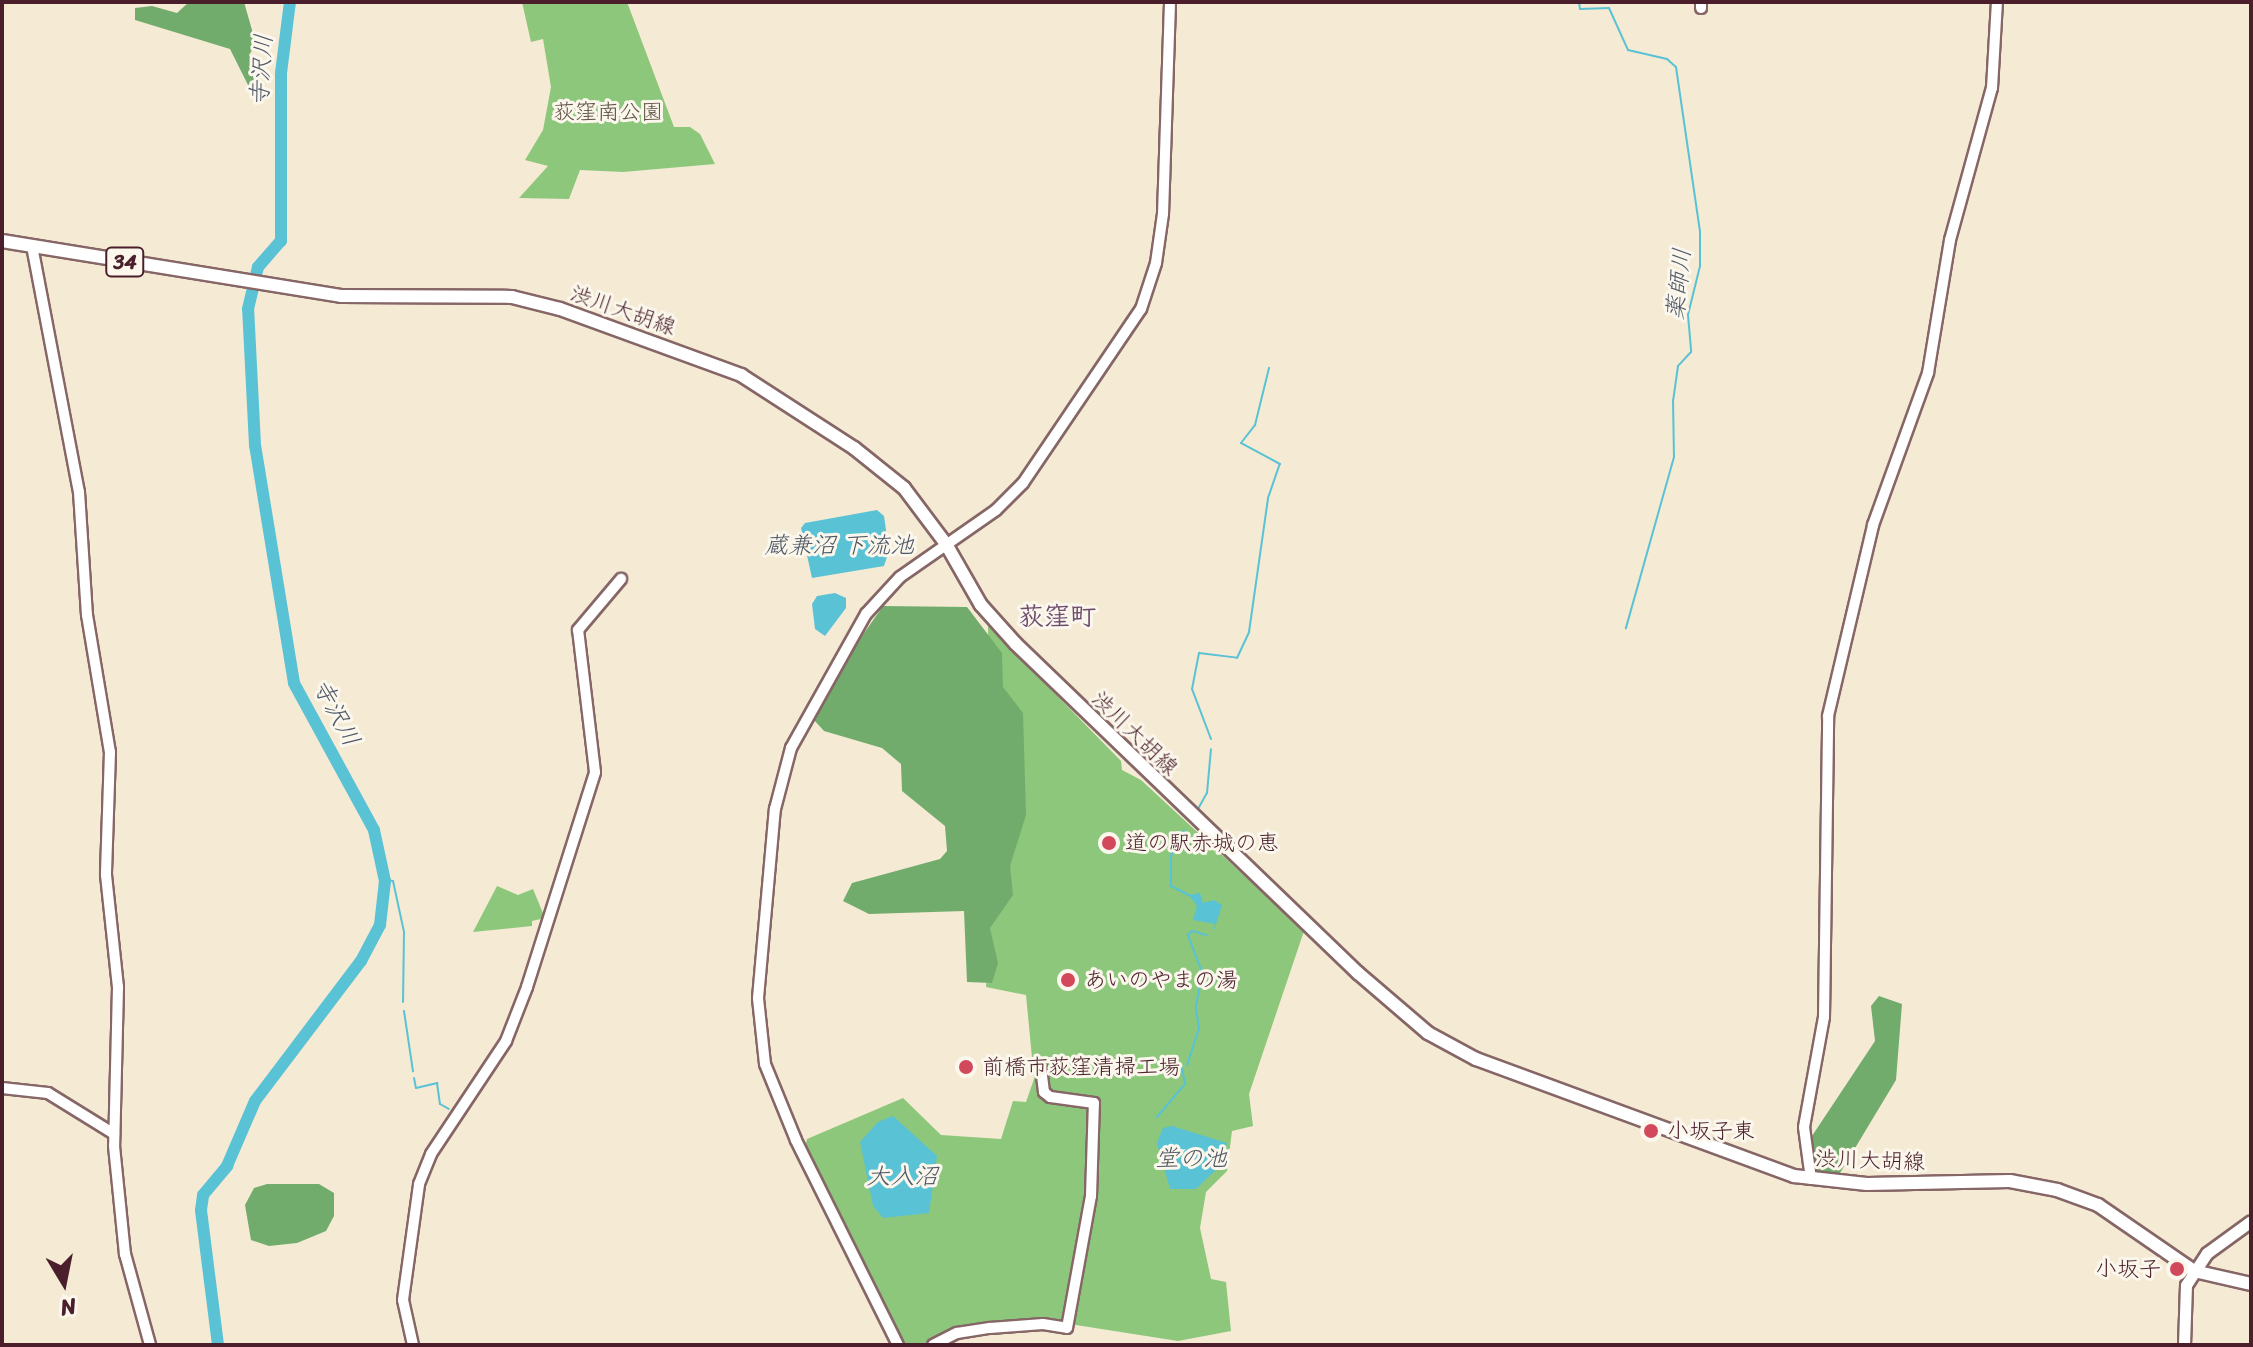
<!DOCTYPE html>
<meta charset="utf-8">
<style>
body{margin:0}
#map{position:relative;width:2253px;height:1347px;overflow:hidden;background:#f5ead4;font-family:Sriracha,"Klee One",sans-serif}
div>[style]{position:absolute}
.green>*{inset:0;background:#8dc77c}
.forest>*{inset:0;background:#72ac6c}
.water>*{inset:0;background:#59c2d5}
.stream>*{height:2px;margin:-1px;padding:0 1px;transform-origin:1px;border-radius:1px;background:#59c2d5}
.river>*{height:12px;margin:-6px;padding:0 6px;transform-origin:6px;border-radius:6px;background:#59c2d5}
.roads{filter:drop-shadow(2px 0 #866666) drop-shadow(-2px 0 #866666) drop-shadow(0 2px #866666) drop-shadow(0 -2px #866666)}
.tertiary>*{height:10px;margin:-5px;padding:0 5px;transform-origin:5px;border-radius:5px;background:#fff}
.secondary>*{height:11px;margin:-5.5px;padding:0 5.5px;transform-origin:5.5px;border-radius:5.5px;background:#fff}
.primary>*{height:12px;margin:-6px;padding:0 6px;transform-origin:6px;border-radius:6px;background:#fff}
.dots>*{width:22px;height:22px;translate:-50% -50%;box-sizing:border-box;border:4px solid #fbf7ec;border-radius:50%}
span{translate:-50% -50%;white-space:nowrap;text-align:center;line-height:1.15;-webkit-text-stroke:6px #fbf7ec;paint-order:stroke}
.shield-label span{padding:2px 6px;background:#fbf7ec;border:2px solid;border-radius:6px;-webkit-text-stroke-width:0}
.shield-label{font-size:20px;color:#4a1f2b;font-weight:700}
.park-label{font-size:22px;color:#5e5143}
.street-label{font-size:22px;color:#4a1f2b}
.poi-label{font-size:22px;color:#4a1f2b}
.left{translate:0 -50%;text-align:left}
.right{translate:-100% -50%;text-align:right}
.water-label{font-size:24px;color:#4f5866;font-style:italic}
.quarter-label{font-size:26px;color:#6e4c6e;font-weight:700}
.frame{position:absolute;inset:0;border:4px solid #4a1f2b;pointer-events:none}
.north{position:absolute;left:24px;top:1243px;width:80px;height:80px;-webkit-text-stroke:6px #fbf7ec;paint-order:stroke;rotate:170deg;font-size:22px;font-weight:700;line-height:32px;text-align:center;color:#4a1f2b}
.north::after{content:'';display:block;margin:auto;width:28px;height:36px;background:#4a1f2b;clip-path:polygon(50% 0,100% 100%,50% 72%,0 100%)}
</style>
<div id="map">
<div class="green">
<i style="clip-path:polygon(522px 2px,627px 2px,674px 127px,690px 127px,700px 134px,715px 164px,623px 172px,580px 170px,569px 199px,519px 198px,548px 166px,525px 160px,543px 130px,551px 87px,543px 39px,531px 42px)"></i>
<i style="clip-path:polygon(988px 625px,1121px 761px,1122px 770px,1141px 780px,1304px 931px,1249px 1094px,1253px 1126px,1232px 1131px,1227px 1171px,1206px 1192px,1200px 1228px,1211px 1279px,1226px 1282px,1231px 1331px,1178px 1341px,1044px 1320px,955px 1330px,923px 1345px,904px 1345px,805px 1148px,807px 1139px,903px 1098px,941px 1135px,1001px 1139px,1013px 1101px,1026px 1102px,1034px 1079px,1026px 995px,986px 987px,992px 897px)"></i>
<i style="clip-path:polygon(497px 886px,518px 895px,533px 889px,545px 918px,532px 921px,532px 926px,473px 932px)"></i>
</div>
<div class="forest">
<i style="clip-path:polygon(189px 2px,244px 2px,256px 44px,249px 55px,266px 94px,252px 93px,230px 49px,135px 20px,135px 8px,152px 6px,177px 13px)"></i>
<i style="clip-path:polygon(883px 606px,967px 607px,1002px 653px,1003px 687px,1023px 713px,1026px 815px,1010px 866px,1013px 895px,990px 928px,998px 963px,992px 983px,967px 982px,964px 911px,869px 914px,843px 901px,852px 883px,940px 859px,947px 851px,945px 826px,902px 791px,901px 764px,882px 748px,824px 731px,814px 720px,827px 686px)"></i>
<i style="clip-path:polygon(1879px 996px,1902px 1004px,1896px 1080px,1837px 1178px,1816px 1176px,1810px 1139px,1875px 1041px,1871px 1006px)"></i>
<i style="clip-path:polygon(267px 1184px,319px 1184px,334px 1193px,334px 1216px,326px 1231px,297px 1243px,269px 1246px,251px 1240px,245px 1205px,254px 1188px)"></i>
</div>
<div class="water">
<i style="clip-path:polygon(877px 510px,884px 516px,889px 551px,884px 566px,812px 578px,801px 528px,805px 523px)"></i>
<i style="clip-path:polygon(835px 593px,846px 598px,846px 608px,825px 636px,815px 629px,812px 604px,817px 596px)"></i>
<i style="clip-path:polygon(1200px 893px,1203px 903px,1214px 900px,1222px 905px,1213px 934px,1215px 924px,1193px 920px,1197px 906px,1189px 895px)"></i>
<i style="clip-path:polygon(893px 1116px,937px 1156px,929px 1213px,883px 1218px,873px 1206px,860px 1142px,878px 1122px)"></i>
<i style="clip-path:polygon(1172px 1126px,1227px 1143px,1221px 1165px,1196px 1189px,1170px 1189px,1157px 1143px,1163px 1128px)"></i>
</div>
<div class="stream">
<i style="left:1579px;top:2px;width:7px;rotate:82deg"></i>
<i style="left:1580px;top:9px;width:29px;rotate:-2deg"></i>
<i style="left:1609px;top:8px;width:46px;rotate:65.7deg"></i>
<i style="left:1628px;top:50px;width:40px;rotate:13deg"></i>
<i style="left:1667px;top:59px;width:12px;rotate:42deg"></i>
<i style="left:1676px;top:67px;width:166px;rotate:81.7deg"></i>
<i style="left:1700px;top:231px;width:35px;rotate:90deg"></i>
<i style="left:1700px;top:266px;width:50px;rotate:103.8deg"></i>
<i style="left:1688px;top:315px;width:37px;rotate:85deg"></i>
<i style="left:1691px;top:352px;width:19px;rotate:133deg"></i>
<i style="left:1678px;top:366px;width:34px;rotate:98deg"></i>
<i style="left:1673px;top:400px;width:57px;rotate:89deg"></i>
<i style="left:1674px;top:457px;width:178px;rotate:105.7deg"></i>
<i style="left:257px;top:438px;width:54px;rotate:80.4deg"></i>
<i style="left:266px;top:491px;width:5px;rotate:169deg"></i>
<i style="left:1211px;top:739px;width:53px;rotate:-110.8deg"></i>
<i style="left:1192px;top:689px;width:37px;rotate:-79deg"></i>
<i style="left:1199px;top:653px;width:38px;rotate:7deg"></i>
<i style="left:1237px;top:658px;width:29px;rotate:-65deg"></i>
<i style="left:1249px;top:632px;width:135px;rotate:-81.9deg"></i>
<i style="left:1268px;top:498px;width:36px;rotate:-71deg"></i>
<i style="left:1280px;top:464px;width:44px;rotate:-151.7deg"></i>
<i style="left:1241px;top:443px;width:23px;rotate:-52deg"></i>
<i style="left:1255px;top:425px;width:59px;rotate:-76.2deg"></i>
<i style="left:1198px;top:809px;width:18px;rotate:-61deg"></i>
<i style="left:1207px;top:793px;width:44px;rotate:-84.8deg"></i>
<i style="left:1184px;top:830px;width:28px;rotate:117deg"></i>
<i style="left:1171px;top:855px;width:31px;rotate:90deg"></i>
<i style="left:1171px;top:886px;width:22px;rotate:27deg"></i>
<i style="left:385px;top:880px;width:8px;rotate:7deg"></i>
<i style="left:393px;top:881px;width:52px;rotate:77.8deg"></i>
<i style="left:404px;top:932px;width:70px;rotate:90.8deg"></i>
<i style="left:404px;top:1011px;width:61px;rotate:81.5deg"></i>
<i style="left:1187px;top:1065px;width:38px;rotate:-72deg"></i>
<i style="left:1199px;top:1029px;width:22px;rotate:-98deg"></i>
<i style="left:1196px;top:1007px;width:36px;rotate:-80deg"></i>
<i style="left:1202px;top:972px;width:40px;rotate:-111deg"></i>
<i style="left:1188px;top:935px;width:6px;rotate:-45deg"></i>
<i style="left:1192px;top:931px;width:15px;rotate:16deg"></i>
<i style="left:414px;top:1078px;width:10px;rotate:79deg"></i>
<i style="left:416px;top:1088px;width:22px;rotate:-13deg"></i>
<i style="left:437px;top:1083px;width:21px;rotate:82deg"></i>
<i style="left:440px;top:1104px;width:10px;rotate:29deg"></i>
<i style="left:1157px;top:1117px;width:43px;rotate:-49.7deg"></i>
<i style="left:1185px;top:1084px;width:16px;rotate:-101deg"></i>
</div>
<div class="river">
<i style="left:218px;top:1345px;width:136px;rotate:-97.2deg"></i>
<i style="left:201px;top:1210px;width:15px;rotate:-82deg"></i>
<i style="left:203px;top:1195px;width:38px;rotate:-50deg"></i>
<i style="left:227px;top:1166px;width:71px;rotate:-66.7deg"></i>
<i style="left:255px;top:1101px;width:176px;rotate:-52.9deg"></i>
<i style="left:361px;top:961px;width:41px;rotate:-62.2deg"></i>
<i style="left:380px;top:925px;width:44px;rotate:-83.5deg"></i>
<i style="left:385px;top:881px;width:52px;rotate:-102.2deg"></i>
<i style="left:374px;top:830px;width:167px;rotate:-118.6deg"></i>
<i style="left:294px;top:683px;width:241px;rotate:-99.3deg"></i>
<i style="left:255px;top:445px;width:136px;rotate:-92.9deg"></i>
<i style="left:248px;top:309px;width:43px;rotate:-76.6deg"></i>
<i style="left:258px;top:267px;width:35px;rotate:-49deg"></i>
<i style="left:281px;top:241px;width:168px;rotate:-90deg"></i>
<i style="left:281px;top:73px;width:72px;rotate:-82.8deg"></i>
</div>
<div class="roads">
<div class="tertiary">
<i style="left:1701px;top:2px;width:6px;rotate:90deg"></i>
<i style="left:32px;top:246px;width:250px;rotate:79.2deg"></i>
<i style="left:79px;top:492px;width:123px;rotate:86.3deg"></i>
<i style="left:87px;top:615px;width:139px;rotate:80.5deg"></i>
<i style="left:110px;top:752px;width:123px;rotate:91.9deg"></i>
<i style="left:106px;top:875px;width:113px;rotate:83.9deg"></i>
<i style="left:118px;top:987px;width:159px;rotate:91.4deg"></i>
<i style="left:114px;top:1146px;width:109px;rotate:84.2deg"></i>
<i style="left:125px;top:1254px;width:94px;rotate:74.6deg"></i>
<i style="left:2px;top:1088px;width:46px;rotate:6.2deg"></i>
<i style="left:48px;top:1093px;width:78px;rotate:31.8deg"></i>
<i style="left:1811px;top:1179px;width:52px;rotate:-97.7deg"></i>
<i style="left:1804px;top:1127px;width:112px;rotate:-79.7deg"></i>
<i style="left:1824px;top:1017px;width:301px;rotate:-89.2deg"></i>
<i style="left:1828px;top:716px;width:196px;rotate:-76.7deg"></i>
<i style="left:1873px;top:525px;width:162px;rotate:-70.1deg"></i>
<i style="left:1928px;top:373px;width:135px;rotate:-80.6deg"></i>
<i style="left:1950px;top:240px;width:158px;rotate:-74.6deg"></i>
<i style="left:1992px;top:88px;width:86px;rotate:-86.7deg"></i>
<i style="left:413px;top:1345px;width:46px;rotate:-102.5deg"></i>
<i style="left:403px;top:1300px;width:117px;rotate:-82.1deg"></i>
<i style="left:419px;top:1184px;width:32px;rotate:-68deg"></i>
<i style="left:431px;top:1154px;width:136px;rotate:-56.4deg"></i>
<i style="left:506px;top:1041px;width:58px;rotate:-68.7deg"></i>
<i style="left:527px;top:987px;width:225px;rotate:-72.4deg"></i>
<i style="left:595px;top:772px;width:143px;rotate:-96.8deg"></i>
<i style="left:578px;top:630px;width:67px;rotate:-49.9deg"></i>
<i style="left:898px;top:1345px;width:229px;rotate:-116.5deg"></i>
<i style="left:796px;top:1140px;width:82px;rotate:-112.2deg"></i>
<i style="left:765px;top:1064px;width:66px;rotate:-96.1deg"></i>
<i style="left:758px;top:998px;width:190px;rotate:-84.9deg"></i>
<i style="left:775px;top:809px;width:63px;rotate:-75.3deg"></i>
<i style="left:791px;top:748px;width:154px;rotate:-60.8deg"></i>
<i style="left:866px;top:614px;width:50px;rotate:-47.4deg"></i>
<i style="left:900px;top:577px;width:117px;rotate:-34.9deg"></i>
<i style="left:996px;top:510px;width:38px;rotate:-45deg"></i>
<i style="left:1023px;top:483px;width:210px;rotate:-55.9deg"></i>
<i style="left:1141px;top:309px;width:48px;rotate:-71.9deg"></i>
<i style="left:1156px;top:263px;width:49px;rotate:-81.9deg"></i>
<i style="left:1163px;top:214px;width:212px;rotate:-88.1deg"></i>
<i style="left:933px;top:1345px;width:27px;rotate:-27deg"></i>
<i style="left:957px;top:1333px;width:33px;rotate:-9deg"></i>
<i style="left:990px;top:1328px;width:53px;rotate:-4.3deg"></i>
<i style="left:1043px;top:1324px;width:24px;rotate:9deg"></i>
<i style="left:1067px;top:1328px;width:134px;rotate:-79.7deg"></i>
<i style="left:1091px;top:1196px;width:93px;rotate:-88.2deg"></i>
<i style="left:1094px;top:1103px;width:44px;rotate:-172.2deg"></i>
<i style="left:1050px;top:1097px;width:8px;rotate:-140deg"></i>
<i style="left:1044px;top:1092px;width:25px;rotate:-97deg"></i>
</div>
<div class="secondary">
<i style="left:2184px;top:1345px;width:60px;rotate:-88.1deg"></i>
<i style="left:2186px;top:1285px;width:38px;rotate:-57deg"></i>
<i style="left:2207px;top:1253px;width:54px;rotate:-36deg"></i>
</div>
<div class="primary">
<i style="left:2px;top:241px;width:343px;rotate:9.2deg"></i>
<i style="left:341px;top:296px;width:171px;rotate:0.3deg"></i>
<i style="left:512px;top:297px;width:49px;rotate:14deg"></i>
<i style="left:560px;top:309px;width:193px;rotate:20deg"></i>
<i style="left:741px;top:375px;width:135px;rotate:32.9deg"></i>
<i style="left:854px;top:448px;width:64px;rotate:38.7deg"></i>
<i style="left:904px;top:488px;width:70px;rotate:53.1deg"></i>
<i style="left:946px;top:544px;width:70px;rotate:60.2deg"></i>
<i style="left:981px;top:605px;width:52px;rotate:48.1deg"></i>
<i style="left:1016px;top:644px;width:475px;rotate:43.9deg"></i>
<i style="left:1358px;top:973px;width:92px;rotate:40.6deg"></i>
<i style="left:1428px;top:1033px;width:55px;rotate:28.4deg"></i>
<i style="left:1476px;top:1059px;width:339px;rotate:20.2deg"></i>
<i style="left:1794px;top:1176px;width:73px;rotate:6.3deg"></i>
<i style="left:1867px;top:1184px;width:143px;rotate:-1.2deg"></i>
<i style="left:2010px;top:1181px;width:48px;rotate:10.8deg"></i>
<i style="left:2057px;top:1190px;width:44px;rotate:20.1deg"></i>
<i style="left:2098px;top:1205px;width:116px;rotate:34.5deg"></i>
<i style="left:2194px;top:1271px;width:58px;rotate:12.8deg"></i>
</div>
</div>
<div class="dots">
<i style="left:1109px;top:843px;background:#d1495b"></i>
<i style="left:1068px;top:980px;background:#d1495b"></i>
<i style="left:966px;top:1067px;background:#d1495b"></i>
<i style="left:1651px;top:1131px;background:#d1495b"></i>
<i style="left:2177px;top:1269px;background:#d1495b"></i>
</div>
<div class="shield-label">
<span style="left:125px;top:262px">34</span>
</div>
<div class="park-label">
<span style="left:608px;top:112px">荻窪南公園</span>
</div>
<div class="street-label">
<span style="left:623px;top:310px;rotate:19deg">渋川大胡線</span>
<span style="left:1135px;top:733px;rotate:44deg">渋川大胡線</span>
<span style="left:1870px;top:1160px;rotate:2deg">渋川大胡線</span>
</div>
<div class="poi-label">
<span class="left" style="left:1125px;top:843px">道の駅赤城の恵</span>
<span class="left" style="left:1084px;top:980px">あいのやまの湯</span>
<span class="left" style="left:982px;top:1067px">前橋市荻窪清掃工場</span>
<span class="left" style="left:1667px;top:1131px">小坂子東</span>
<span class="right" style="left:2161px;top:1269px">小坂子</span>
</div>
<div class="water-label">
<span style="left:262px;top:70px;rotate:-86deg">寺沢川</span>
<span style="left:1679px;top:284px;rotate:-84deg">薬師川</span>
<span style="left:839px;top:546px">蔵兼沼 下流池</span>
<span style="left:336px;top:713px;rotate:62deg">寺沢川</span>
<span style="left:1191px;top:1159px">堂の池</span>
<span style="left:902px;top:1177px">大入沼</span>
</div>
<div class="quarter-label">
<span style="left:1057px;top:617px">荻窪町</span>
</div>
<div class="frame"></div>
<div class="north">N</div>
</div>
